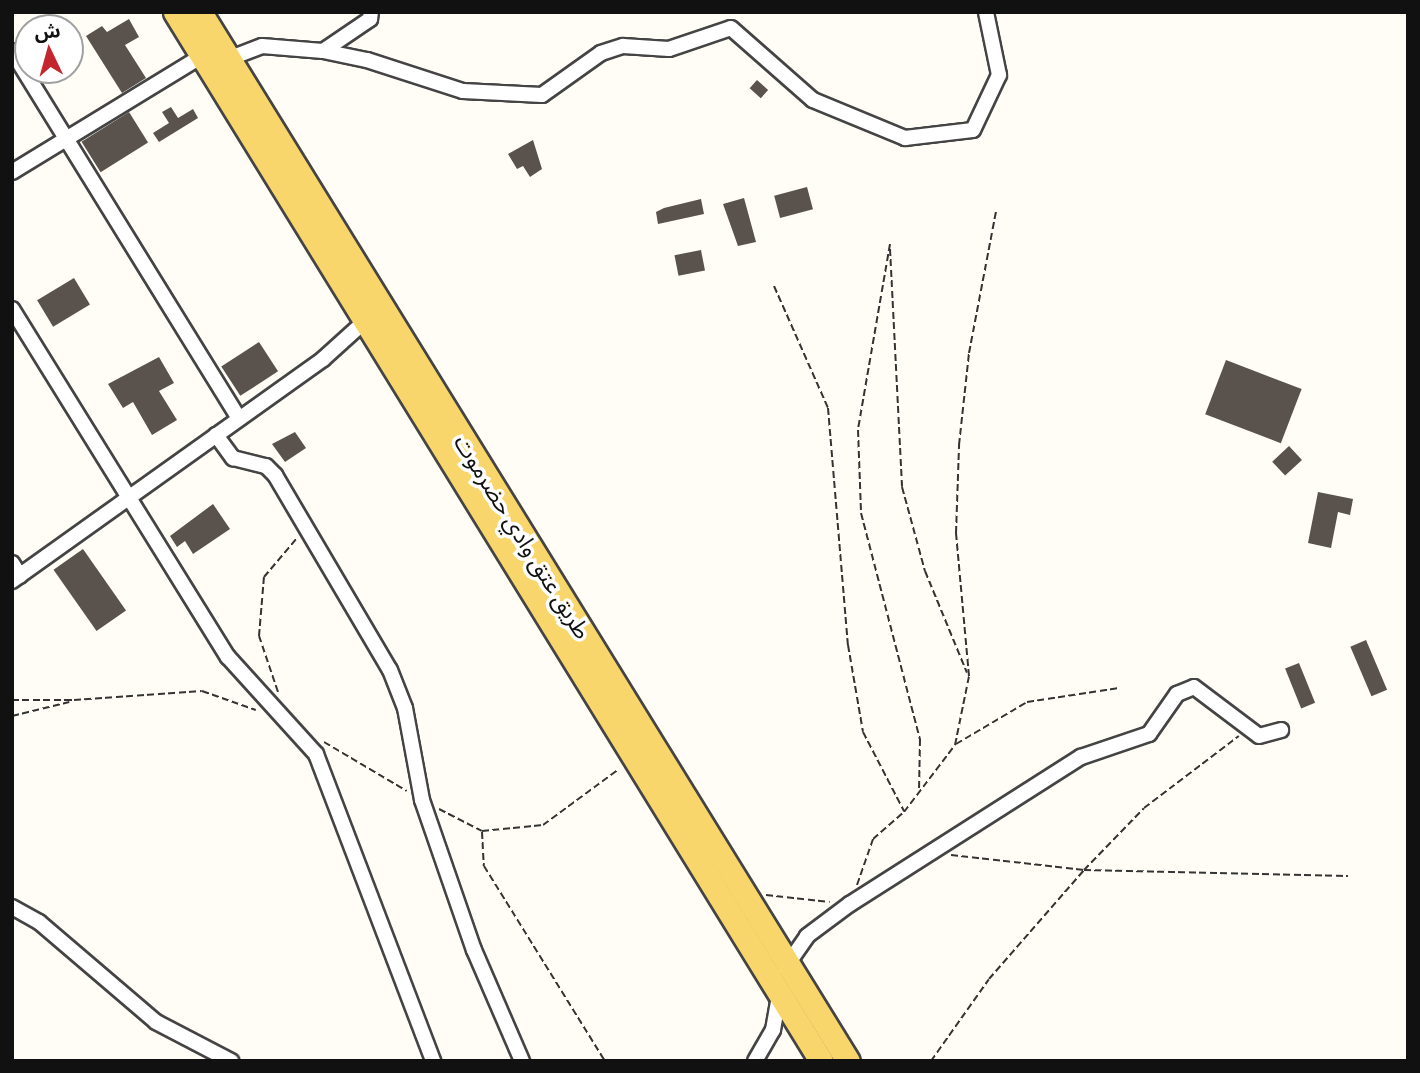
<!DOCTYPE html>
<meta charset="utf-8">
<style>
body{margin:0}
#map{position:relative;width:1420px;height:1073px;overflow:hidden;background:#fffdf5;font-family:Literata,"Noto Sans Arabic",serif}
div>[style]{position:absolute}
.building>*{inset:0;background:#5a524d;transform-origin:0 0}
.path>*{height:2px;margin-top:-1px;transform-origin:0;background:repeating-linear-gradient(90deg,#333 0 7px,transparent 0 10.5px)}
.roads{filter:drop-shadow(2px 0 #444) drop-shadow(-2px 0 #444) drop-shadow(0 2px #444) drop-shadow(0 -2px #444)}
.minor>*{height:14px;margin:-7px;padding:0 7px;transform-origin:7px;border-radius:7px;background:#fff}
.primary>*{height:23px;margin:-11.5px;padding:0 11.5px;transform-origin:11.5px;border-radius:11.5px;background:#f9d66b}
span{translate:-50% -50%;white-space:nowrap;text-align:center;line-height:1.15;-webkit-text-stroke:7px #fff;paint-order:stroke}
.street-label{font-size:23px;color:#111}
.frame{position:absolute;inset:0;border:14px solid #111;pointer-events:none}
.north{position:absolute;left:14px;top:14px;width:70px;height:70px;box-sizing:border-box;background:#fff;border:2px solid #a0a0a0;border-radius:50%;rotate:355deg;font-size:19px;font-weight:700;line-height:28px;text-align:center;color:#111}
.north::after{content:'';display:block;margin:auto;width:24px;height:32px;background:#c4262e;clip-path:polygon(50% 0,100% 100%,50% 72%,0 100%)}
</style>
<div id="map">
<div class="building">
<i style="clip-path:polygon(129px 19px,139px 37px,125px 45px,146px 78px,122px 93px,86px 36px,102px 26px,107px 32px)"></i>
<i style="left:757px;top:80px;width:15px;height:11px;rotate:42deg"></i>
<i style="clip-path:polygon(171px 107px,178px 118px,193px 109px,198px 118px,159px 142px,153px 133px,169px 123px,162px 112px)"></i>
<i style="left:129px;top:112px;width:36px;height:56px;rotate:58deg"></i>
<i style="clip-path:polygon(533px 140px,542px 169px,530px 177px,523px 166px,517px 169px,508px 154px)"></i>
<i style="left:807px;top:187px;width:23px;height:34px;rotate:75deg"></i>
<i style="clip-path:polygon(744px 198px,756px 242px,738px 246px,723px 204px)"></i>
<i style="clip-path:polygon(701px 199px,704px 214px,658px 224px,656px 212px,664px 208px)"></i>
<i style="left:701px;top:250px;width:21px;height:27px;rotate:79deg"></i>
<i style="left:74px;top:278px;width:31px;height:43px;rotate:59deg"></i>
<i style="left:259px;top:342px;width:35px;height:45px;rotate:57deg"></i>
<i style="clip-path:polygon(159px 357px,174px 383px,159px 391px,177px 420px,152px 435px,133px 402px,123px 408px,108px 384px)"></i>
<i style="left:1226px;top:360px;width:81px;height:58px;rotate:21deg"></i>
<i style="clip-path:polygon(295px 432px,306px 448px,285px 462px,272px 444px)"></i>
<i style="left:1289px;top:446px;width:19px;height:23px;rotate:47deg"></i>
<i style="clip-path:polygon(1318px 492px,1353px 499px,1350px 515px,1338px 512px,1331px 548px,1308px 543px)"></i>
<i style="clip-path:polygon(213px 504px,230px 529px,193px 554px,185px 541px,177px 547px,170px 536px)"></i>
<i style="left:83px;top:549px;width:75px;height:36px;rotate:55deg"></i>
<i style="left:1366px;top:640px;width:54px;height:17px;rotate:67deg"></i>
<i style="left:1299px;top:663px;width:43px;height:15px;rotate:68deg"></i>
</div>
<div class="path">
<i style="left:890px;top:244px;width:189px;rotate:99.8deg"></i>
<i style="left:858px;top:430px;width:83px;rotate:87.9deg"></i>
<i style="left:861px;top:513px;width:234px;rotate:75.4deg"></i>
<i style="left:920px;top:739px;width:52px;rotate:91.1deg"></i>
<i style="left:890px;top:249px;width:238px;rotate:87.1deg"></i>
<i style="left:902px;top:487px;width:87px;rotate:74.7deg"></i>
<i style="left:925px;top:571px;width:110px;rotate:67.6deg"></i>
<i style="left:774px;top:286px;width:133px;rotate:66.1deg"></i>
<i style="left:828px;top:408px;width:238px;rotate:85.2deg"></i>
<i style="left:848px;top:645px;width:88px;rotate:80.2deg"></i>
<i style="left:863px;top:732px;width:89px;rotate:62.6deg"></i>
<i style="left:278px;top:692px;width:59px;rotate:-108.7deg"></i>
<i style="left:259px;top:636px;width:59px;rotate:-85.2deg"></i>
<i style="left:264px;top:577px;width:51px;rotate:-49.8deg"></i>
<i style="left:12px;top:700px;width:62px"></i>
<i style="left:74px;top:700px;width:128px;rotate:-4deg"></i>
<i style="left:202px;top:691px;width:57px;rotate:19.4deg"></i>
<i style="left:12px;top:716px;width:59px;rotate:-13.8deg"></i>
<i style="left:324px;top:742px;width:96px;rotate:30.6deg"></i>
<i style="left:956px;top:744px;width:82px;rotate:-30.6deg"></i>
<i style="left:1027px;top:702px;width:93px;rotate:-8.7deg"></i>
<i style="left:439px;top:809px;width:48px;rotate:27.1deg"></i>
<i style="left:482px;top:831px;width:61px;rotate:-5.6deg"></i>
<i style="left:543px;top:825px;width:94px;rotate:-36.4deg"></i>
<i style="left:482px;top:832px;width:34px;rotate:87deg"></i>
<i style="left:484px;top:866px;width:229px;rotate:58.2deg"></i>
<i style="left:951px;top:855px;width:134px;rotate:6.4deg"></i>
<i style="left:1084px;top:870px;width:264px;rotate:1.3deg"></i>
<i style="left:857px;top:885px;width:49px;rotate:-70.8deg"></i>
<i style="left:873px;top:839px;width:41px;rotate:-41.1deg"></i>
<i style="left:904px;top:812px;width:84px;rotate:-52.7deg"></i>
<i style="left:955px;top:745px;width:70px;rotate:-78.5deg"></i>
<i style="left:969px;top:676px;width:144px;rotate:-95.2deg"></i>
<i style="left:956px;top:533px;width:88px;rotate:-88deg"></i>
<i style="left:959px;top:445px;width:93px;rotate:-83.8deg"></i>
<i style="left:969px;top:353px;width:144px;rotate:-79.2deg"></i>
<i style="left:766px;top:895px;width:64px;rotate:6.2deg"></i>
<i style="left:931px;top:1061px;width:100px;rotate:-54.7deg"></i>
<i style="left:989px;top:979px;width:145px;rotate:-48.9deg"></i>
<i style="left:1084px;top:870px;width:86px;rotate:-45.9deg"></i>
<i style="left:1144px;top:808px;width:119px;rotate:-37.2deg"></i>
</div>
<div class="roads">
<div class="minor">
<i style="left:12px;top:51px;width:432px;rotate:58.3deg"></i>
<i style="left:323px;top:51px;width:57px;rotate:-34.2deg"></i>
<i style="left:370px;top:19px;width:7px;rotate:-82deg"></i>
<i style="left:228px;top:59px;width:36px;rotate:-21deg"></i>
<i style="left:262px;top:46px;width:61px;rotate:4.7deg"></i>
<i style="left:323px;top:51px;width:45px;rotate:11.6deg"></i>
<i style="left:367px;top:60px;width:101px;rotate:17.9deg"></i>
<i style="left:463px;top:91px;width:79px;rotate:2.9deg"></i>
<i style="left:542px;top:95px;width:72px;rotate:-35.4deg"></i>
<i style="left:601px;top:53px;width:23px;rotate:-18deg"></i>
<i style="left:623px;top:46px;width:46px;rotate:3.7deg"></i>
<i style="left:669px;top:49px;width:65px;rotate:-18.7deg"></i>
<i style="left:731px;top:28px;width:109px;rotate:41.3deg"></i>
<i style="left:813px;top:100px;width:100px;rotate:22.4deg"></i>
<i style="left:905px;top:138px;width:68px;rotate:-6.7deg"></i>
<i style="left:973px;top:130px;width:61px;rotate:-64.7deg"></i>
<i style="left:999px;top:75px;width:64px;rotate:-101.7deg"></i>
<i style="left:12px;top:172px;width:223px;rotate:-31.4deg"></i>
<i style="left:12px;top:309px;width:410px;rotate:58.2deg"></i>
<i style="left:228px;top:657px;width:131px;rotate:47.8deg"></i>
<i style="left:316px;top:754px;width:329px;rotate:69.1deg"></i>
<i style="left:216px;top:435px;width:29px;rotate:54deg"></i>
<i style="left:233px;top:458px;width:34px;rotate:14deg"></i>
<i style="left:266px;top:466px;width:13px;rotate:45deg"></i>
<i style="left:275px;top:475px;width:226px;rotate:59.5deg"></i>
<i style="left:390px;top:670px;width:41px;rotate:68.5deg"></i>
<i style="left:405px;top:708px;width:94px;rotate:79.5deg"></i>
<i style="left:422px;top:800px;width:159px;rotate:70.9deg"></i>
<i style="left:474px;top:950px;width:121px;rotate:66.6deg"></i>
<i style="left:12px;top:563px;width:15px;rotate:58deg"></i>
<i style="left:12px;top:581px;width:382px;rotate:-35.5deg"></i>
<i style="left:323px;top:359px;width:55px;rotate:-42.1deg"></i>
<i style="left:12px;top:907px;width:31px;rotate:29deg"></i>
<i style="left:39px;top:922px;width:154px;rotate:40.5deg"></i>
<i style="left:156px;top:1022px;width:85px;rotate:27.5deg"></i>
<i style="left:785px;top:968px;width:39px;rotate:-55deg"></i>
<i style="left:807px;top:936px;width:54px;rotate:-36.7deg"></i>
<i style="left:850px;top:904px;width:274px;rotate:-32.5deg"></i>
<i style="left:1081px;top:757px;width:72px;rotate:-18.7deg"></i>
<i style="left:1149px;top:734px;width:49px;rotate:-55deg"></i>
<i style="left:1177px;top:694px;width:18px;rotate:-22deg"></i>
<i style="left:1194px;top:687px;width:81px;rotate:37deg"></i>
<i style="left:1259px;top:736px;width:23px;rotate:-15deg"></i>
<i style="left:755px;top:1061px;width:36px;rotate:-60deg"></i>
<i style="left:773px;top:1030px;width:40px;rotate:-80deg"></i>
</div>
<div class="primary">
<i style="left:175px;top:12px;width:1232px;rotate:58.37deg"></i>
<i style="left:200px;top:12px;width:1233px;rotate:58.3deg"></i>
</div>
</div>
<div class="street-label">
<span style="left:524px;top:536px;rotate:58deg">طريق عتق وادي حضرموت</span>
</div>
<div class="frame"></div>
<div class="north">ش</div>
</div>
